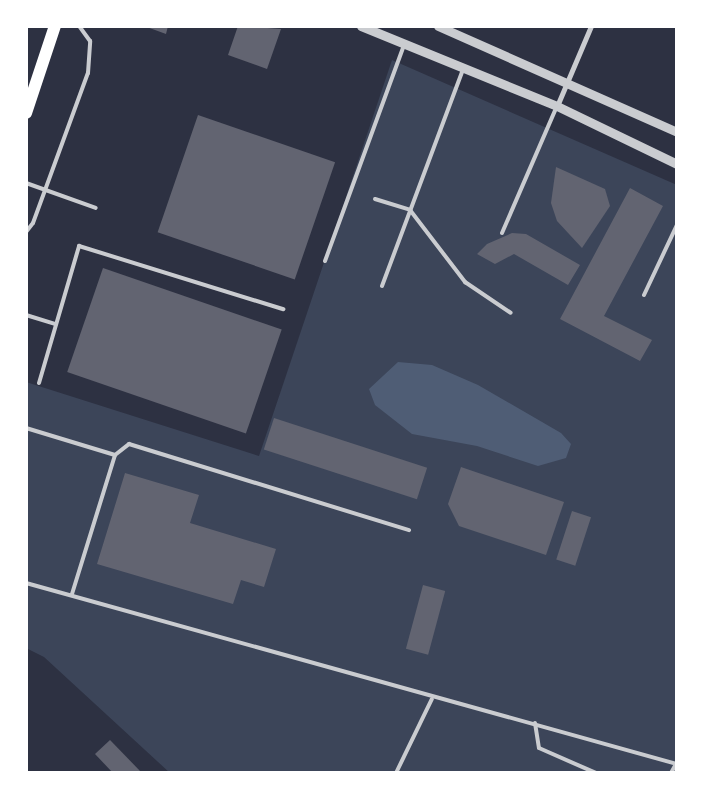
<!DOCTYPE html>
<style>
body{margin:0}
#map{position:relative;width:703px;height:799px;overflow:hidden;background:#2d3142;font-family:Manrope,sans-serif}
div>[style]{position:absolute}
.green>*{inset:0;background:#3c4559}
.water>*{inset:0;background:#4f5d75}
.building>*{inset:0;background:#626471;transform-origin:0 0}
.service>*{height:4px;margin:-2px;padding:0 2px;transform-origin:2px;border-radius:2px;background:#caccd0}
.minor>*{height:5px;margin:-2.5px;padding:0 2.5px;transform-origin:2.5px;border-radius:2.5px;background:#caccd0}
.tertiary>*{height:9px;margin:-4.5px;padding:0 4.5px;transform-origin:4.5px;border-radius:4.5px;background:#caccd0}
.primary>*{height:12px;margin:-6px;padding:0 6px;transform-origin:6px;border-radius:6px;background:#fff}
span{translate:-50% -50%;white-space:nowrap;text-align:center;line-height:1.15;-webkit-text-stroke:5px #fff;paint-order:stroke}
.frame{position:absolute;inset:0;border:28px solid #fff;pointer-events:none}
</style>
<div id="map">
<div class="green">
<i style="clip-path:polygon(392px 60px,677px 185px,677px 773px,170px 773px,44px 657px,26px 648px,26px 382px,259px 456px)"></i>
</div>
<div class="water">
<i style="clip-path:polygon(398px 362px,432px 365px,478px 385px,561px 433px,571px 444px,566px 458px,538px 466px,477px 446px,412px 434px,375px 405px,369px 389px)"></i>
</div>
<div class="building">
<i style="clip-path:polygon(144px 26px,168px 26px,166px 34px)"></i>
<i style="clip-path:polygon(238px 26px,281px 29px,267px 69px,228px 55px)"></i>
<i style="left:198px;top:115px;width:145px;height:124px;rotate:19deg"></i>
<i style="clip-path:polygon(556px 167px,605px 189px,610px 206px,582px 248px,557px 221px,551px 203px)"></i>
<i style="clip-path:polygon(630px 188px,663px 206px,604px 316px,652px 340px,640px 361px,560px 319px)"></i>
<i style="clip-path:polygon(512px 233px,526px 234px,580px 265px,568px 285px,514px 254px,495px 264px,477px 254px,487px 244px)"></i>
<i style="left:103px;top:268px;width:189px;height:110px;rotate:19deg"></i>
<i style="left:274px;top:418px;width:161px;height:33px;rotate:18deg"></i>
<i style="clip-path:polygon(461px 467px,564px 502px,546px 555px,459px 526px,448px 504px)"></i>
<i style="clip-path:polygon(125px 473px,199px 495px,190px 523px,276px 549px,264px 587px,241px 580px,233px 604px,97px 564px)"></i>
<i style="left:572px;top:511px;width:20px;height:51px;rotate:18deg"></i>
<i style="left:423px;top:585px;width:23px;height:66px;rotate:15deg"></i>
<i style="clip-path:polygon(110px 740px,142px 773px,113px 773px,95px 754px)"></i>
</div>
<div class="service">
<i style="left:26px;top:183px;width:74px;rotate:19.7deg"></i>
<i style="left:375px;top:199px;width:37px;rotate:17deg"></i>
<i style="left:410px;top:210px;width:91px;rotate:52.6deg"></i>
<i style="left:465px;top:282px;width:55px;rotate:34deg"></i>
<i style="left:26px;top:232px;width:11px;rotate:-52deg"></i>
<i style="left:33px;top:223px;width:160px;rotate:-69.9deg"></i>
<i style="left:88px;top:73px;width:32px;rotate:-86deg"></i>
<i style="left:90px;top:41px;width:19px;rotate:-126deg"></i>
<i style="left:502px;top:233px;width:138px;rotate:-66.6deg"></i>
<i style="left:325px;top:261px;width:230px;rotate:-69.9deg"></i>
<i style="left:382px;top:286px;width:232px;rotate:-69.5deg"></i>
<i style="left:644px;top:295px;width:77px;rotate:-64.8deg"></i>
<i style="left:26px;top:315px;width:31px;rotate:17deg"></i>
<i style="left:39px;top:383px;width:143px;rotate:-73.7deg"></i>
<i style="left:79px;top:246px;width:214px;rotate:17.2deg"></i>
<i style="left:26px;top:428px;width:93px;rotate:16.9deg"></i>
<i style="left:115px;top:455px;width:18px;rotate:-38deg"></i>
<i style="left:129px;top:444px;width:293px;rotate:17.1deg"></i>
<i style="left:26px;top:583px;width:676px;rotate:15.54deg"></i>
<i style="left:72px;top:594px;width:145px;rotate:-72.8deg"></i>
<i style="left:535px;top:723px;width:25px;rotate:81deg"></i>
<i style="left:539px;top:748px;width:62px;rotate:23.7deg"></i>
<i style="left:396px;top:773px;width:82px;rotate:-64.1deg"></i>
<i style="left:671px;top:773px;width:10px;rotate:-61deg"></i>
</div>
<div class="minor">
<i style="left:557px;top:106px;width:87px;rotate:-67deg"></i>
</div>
<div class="tertiary">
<i style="left:361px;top:26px;width:212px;rotate:22.2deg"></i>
<i style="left:557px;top:106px;width:133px;rotate:25.8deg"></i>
<i style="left:438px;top:26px;width:261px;rotate:23.9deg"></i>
</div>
<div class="primary">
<i style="left:26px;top:113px;width:92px;rotate:-71.6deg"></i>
</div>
<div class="frame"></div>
</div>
